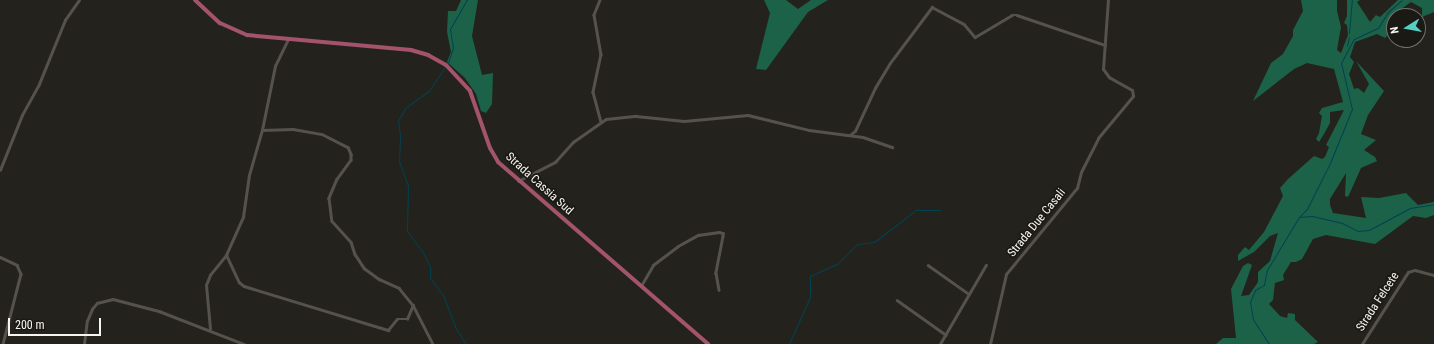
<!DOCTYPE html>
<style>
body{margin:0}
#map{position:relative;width:1434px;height:344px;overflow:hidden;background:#24221c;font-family:"Roboto Condensed",sans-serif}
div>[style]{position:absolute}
.forest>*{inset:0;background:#1c6248}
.stream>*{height:1px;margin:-0.5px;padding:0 0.5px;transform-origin:0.5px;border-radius:0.5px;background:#004252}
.minor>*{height:2.5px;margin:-1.25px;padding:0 1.25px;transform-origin:1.25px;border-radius:1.25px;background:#54524b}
.tertiary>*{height:3px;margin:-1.5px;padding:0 1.5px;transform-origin:1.5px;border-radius:1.5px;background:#54524b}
.primary>*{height:4px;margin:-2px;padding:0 2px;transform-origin:2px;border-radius:2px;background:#a3546c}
span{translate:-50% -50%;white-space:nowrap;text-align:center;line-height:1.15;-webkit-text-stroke:3.5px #1b1913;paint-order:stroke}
.street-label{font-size:12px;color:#f6f5f0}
.north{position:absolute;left:1386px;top:8px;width:40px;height:40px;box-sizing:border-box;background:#1b1913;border:1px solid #73716b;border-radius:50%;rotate:259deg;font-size:11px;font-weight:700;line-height:16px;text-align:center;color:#f6f5f0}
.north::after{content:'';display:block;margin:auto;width:14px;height:18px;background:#55cec4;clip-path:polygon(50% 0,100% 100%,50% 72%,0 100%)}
.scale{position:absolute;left:8px;top:318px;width:93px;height:18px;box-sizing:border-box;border:2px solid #f6f5f0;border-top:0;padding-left:5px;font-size:12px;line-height:14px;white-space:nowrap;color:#f6f5f0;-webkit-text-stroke:3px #1b1913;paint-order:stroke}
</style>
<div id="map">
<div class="forest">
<i style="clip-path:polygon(461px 0,478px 0,472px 36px,482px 75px,493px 73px,492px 104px,486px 113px,481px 111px,476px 94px,465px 78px,447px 62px,451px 52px,447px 32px,448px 11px,456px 11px)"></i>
<i style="clip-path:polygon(764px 0,786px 0,798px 9px,811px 0,828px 0,808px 12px,766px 70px,756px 69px,770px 13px)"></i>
<i style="clip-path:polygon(1301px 0,1337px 0,1337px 11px,1341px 27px,1337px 50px,1341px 53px,1348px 35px,1347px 25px,1344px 23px,1347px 16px,1347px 0,1360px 0,1357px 2px,1370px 22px,1376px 15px,1380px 17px,1398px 0,1434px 0,1434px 12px,1422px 17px,1422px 8px,1411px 2px,1393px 15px,1394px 34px,1390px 33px,1385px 38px,1377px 34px,1355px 42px,1350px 57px,1354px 62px,1349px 74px,1354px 89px,1358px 88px,1364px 93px,1369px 84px,1356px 61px,1384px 91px,1368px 115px,1361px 134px,1376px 140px,1364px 150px,1375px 157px,1377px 161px,1361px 168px,1348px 197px,1345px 196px,1346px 173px,1330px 199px,1330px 205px,1333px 213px,1366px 218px,1361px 197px,1379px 198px,1406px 193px,1418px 205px,1434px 202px,1434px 215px,1426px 218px,1413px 216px,1375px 244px,1326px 235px,1313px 239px,1302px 259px,1296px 262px,1291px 262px,1283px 275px,1284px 280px,1275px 283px,1273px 300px,1269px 304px,1280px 316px,1287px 318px,1288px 313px,1295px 314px,1295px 320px,1318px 342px,1314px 344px,1216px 344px,1223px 338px,1236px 338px,1231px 289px,1243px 266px,1248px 263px,1252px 265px,1241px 296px,1249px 295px,1258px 282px,1258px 272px,1270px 261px,1278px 233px,1270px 236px,1254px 252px,1238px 261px,1238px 255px,1245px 247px,1249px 250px,1264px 232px,1283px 196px,1280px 188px,1288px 179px,1314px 156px,1322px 159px,1325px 157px,1329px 147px,1326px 145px,1344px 110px,1330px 112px,1330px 123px,1324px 134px,1319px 142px,1316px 139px,1319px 133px,1322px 116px,1319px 113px,1322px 108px,1343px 102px,1334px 69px,1307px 63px,1294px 69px,1253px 101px,1271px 63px,1283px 54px,1293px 36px,1293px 30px,1303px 11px)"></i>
</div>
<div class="stream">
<i style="left:1349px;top:33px;width:33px;rotate:-85deg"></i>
<i style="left:1347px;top:46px;width:9px;rotate:-77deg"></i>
<i style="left:448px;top:63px;width:16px;rotate:-72deg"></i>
<i style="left:453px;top:48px;width:19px;rotate:-99deg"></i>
<i style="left:450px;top:29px;width:34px;rotate:-60deg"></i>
<i style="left:445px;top:67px;width:29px;rotate:124deg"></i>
<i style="left:429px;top:91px;width:28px;rotate:145deg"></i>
<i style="left:406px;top:107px;width:16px;rotate:120deg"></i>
<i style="left:398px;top:121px;width:15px;rotate:82deg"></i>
<i style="left:400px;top:136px;width:25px;rotate:92deg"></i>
<i style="left:399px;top:161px;width:27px;rotate:70deg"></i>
<i style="left:408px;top:186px;width:45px;rotate:91.3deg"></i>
<i style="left:407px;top:231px;width:26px;rotate:53deg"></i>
<i style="left:423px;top:252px;width:17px;rotate:65deg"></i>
<i style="left:430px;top:267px;width:11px;rotate:90deg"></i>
<i style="left:430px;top:278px;width:21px;rotate:53deg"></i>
<i style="left:443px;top:295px;width:34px;rotate:69deg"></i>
<i style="left:455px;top:327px;width:20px;rotate:57deg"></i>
<i style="left:1299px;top:217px;width:13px;rotate:-4deg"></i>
<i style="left:1312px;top:216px;width:31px;rotate:13deg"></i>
<i style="left:1342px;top:223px;width:18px;rotate:27deg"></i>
<i style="left:1358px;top:231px;width:11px;rotate:-5deg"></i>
<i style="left:1369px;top:230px;width:47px;rotate:-28.2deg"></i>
<i style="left:1410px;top:208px;width:24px;rotate:-9deg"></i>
<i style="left:789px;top:344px;width:51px;rotate:-65.9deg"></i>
<i style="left:810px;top:297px;width:21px;rotate:-90deg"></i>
<i style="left:810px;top:276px;width:30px;rotate:-24deg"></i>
<i style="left:837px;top:264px;width:28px;rotate:-45deg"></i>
<i style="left:857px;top:244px;width:17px;rotate:-7deg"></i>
<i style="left:874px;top:242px;width:53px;rotate:-37.3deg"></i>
<i style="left:916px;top:210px;width:24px"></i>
<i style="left:1269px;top:344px;width:30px;rotate:-123deg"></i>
<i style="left:1253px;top:319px;width:17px;rotate:-100deg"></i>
<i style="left:1250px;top:302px;width:13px;rotate:-67deg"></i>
<i style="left:1255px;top:290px;width:10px;rotate:-29deg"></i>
<i style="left:1264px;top:285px;width:15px;rotate:-79deg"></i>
<i style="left:1267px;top:270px;width:62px;rotate:-58.9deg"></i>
<i style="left:1299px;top:217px;width:11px;rotate:-45deg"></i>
<i style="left:1307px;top:209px;width:51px;rotate:-63.4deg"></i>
<i style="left:1330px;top:163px;width:58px;rotate:-67.8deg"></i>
<i style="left:1352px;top:109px;width:47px;rotate:-103.4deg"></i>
<i style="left:1341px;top:63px;width:27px;rotate:-62deg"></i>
<i style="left:1354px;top:39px;width:26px;rotate:-25deg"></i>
<i style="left:1378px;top:28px;width:19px;rotate:-58deg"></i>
<i style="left:1388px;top:12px;width:18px;rotate:-41deg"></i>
</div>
<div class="minor">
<i style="left:600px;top:0;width:16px;rotate:112deg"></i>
<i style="left:594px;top:15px;width:40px;rotate:80deg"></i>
<i style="left:601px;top:54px;width:39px;rotate:102deg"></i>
<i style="left:593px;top:92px;width:30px;rotate:75deg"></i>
<i style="left:262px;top:130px;width:31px;rotate:-2deg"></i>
<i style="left:293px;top:129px;width:29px;rotate:10deg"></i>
<i style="left:322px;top:134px;width:29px;rotate:27deg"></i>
<i style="left:348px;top:147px;width:8px;rotate:67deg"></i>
<i style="left:351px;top:154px;width:6px;rotate:90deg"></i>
<i style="left:351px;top:160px;width:24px;rotate:126deg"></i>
<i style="left:337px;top:179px;width:21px;rotate:113deg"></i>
<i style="left:329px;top:198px;width:23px;rotate:83deg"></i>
<i style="left:332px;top:221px;width:28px;rotate:48deg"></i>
<i style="left:351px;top:242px;width:13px;rotate:72deg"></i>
<i style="left:355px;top:254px;width:17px;rotate:57deg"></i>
<i style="left:364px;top:268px;width:19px;rotate:36deg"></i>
<i style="left:379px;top:279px;width:22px;rotate:24deg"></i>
<i style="left:399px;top:288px;width:22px;rotate:51deg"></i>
<i style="left:413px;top:305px;width:44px;rotate:62.9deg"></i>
<i style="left:850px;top:135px;width:6px;rotate:-39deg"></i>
<i style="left:855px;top:131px;width:47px;rotate:-65.1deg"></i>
<i style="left:875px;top:88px;width:29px;rotate:-59deg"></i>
<i style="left:890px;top:63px;width:70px;rotate:-53.1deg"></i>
<i style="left:932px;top:7px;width:36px;rotate:28deg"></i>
<i style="left:964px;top:24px;width:17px;rotate:50deg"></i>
<i style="left:975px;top:37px;width:43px;rotate:-30.7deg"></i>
<i style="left:1012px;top:15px;width:5px"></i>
<i style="left:1017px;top:15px;width:93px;rotate:18.8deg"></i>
<i style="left:0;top:170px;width:59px;rotate:-68.2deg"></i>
<i style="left:22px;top:115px;width:35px;rotate:-61deg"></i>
<i style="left:39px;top:84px;width:69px;rotate:-67.9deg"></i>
<i style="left:65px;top:20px;width:24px;rotate:-55deg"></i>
<i style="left:518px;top:181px;width:42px;rotate:-27.2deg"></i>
<i style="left:555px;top:162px;width:27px;rotate:-48deg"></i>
<i style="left:573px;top:142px;width:40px;rotate:-34.9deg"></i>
<i style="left:606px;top:119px;width:30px;rotate:-6deg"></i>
<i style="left:636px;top:116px;width:48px;rotate:5.9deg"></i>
<i style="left:684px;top:121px;width:64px;rotate:-5.4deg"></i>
<i style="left:748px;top:115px;width:63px;rotate:13.8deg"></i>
<i style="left:809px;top:130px;width:54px;rotate:7.4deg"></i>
<i style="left:863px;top:137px;width:31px;rotate:19deg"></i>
<i style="left:227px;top:256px;width:29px;rotate:65deg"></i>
<i style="left:239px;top:282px;width:6px;rotate:39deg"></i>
<i style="left:244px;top:286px;width:151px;rotate:17deg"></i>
<i style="left:388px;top:330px;width:14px;rotate:-51deg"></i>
<i style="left:397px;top:319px;width:10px"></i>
<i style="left:407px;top:319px;width:15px;rotate:-67deg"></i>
<i style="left:0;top:257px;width:19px;rotate:25deg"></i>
<i style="left:17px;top:265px;width:10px;rotate:66deg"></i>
<i style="left:21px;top:274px;width:72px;rotate:104.4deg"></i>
<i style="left:928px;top:265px;width:50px;rotate:35.3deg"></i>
<i style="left:641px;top:286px;width:24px;rotate:-60deg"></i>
<i style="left:653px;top:265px;width:31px;rotate:-37deg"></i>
<i style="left:678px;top:246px;width:23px;rotate:-29deg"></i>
<i style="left:698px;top:235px;width:21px;rotate:-8deg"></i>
<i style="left:719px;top:232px;width:4px;rotate:14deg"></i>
<i style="left:723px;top:233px;width:3px;rotate:90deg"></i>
<i style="left:723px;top:236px;width:38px;rotate:101deg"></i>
<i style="left:716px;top:273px;width:17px;rotate:80deg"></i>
<i style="left:897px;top:300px;width:60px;rotate:35.5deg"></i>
<i style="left:210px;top:329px;width:44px;rotate:-95.2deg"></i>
<i style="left:206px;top:285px;width:11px;rotate:-68deg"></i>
<i style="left:210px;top:275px;width:26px;rotate:-51deg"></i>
<i style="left:226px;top:255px;width:42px;rotate:-65.9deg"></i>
<i style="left:243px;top:217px;width:42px;rotate:-81.9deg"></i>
<i style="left:249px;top:175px;width:47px;rotate:-73.9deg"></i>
<i style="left:262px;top:130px;width:65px;rotate:-78.5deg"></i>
<i style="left:275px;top:66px;width:28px;rotate:-64deg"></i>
<i style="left:84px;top:344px;width:23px;rotate:-83deg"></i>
<i style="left:87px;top:321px;width:13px;rotate:-67deg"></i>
<i style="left:92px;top:309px;width:8px;rotate:-50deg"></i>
<i style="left:97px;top:303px;width:16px;rotate:-14deg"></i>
<i style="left:113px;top:299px;width:48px;rotate:14.6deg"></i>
<i style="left:159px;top:311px;width:91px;rotate:21.2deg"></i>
<i style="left:940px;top:344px;width:91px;rotate:-59.8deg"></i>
<i style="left:1362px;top:344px;width:85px;rotate:-57.4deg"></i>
<i style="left:1408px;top:272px;width:7px;rotate:-16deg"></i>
<i style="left:1415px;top:270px;width:20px;rotate:15deg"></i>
</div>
<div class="tertiary">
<i style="left:990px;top:344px;width:72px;rotate:-77.1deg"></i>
<i style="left:1006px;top:274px;width:112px;rotate:-50.5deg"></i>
<i style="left:1077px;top:188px;width:16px;rotate:-76deg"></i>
<i style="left:1081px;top:172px;width:38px;rotate:-63deg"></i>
<i style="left:1098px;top:138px;width:55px;rotate:-50.2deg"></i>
<i style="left:1133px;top:96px;width:6px;rotate:-99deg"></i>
<i style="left:1132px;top:90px;width:26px;rotate:-151deg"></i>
<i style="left:1109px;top:77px;width:10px;rotate:-127deg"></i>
<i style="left:1103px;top:69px;width:69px;rotate:-85.9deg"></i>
</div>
<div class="primary">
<i style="left:195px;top:0;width:34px;rotate:43deg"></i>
<i style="left:220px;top:23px;width:30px;rotate:24deg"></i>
<i style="left:247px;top:35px;width:165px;rotate:5.2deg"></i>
<i style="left:411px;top:50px;width:18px;rotate:16deg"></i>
<i style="left:428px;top:55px;width:21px;rotate:29deg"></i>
<i style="left:446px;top:65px;width:35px;rotate:47deg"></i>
<i style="left:470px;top:91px;width:60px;rotate:70.7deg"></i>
<i style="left:490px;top:148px;width:16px;rotate:60deg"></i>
<i style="left:498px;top:162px;width:278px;rotate:40.9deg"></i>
</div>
<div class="street-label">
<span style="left:539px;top:184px;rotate:42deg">Strada Cassia Sud</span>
<span style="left:1037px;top:223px;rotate:-51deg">Strada Due Casali</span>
<span style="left:1378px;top:302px;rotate:-57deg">Strada Felcete</span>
</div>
<div class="north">N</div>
<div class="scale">200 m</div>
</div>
